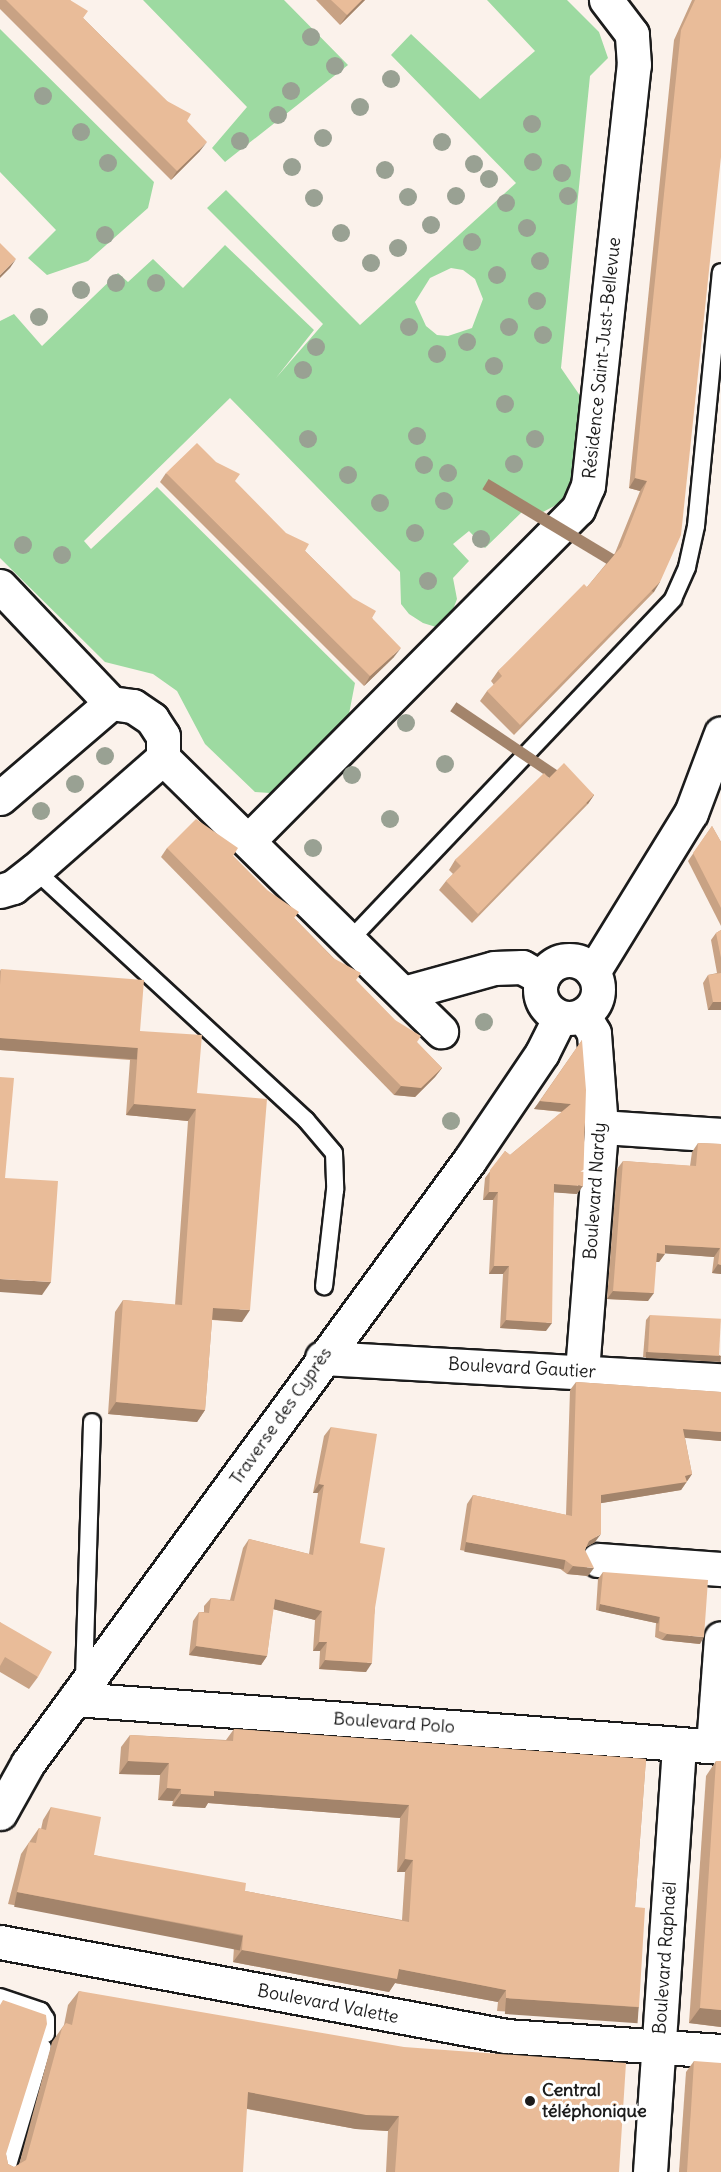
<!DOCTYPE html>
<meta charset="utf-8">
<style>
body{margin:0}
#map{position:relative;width:721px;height:2172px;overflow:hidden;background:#fbf2eb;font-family:Delius,sans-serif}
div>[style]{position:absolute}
.green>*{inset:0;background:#9ddaa1}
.roads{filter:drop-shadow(2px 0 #1c1c1c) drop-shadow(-2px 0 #1c1c1c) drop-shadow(0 2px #1c1c1c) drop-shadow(0 -2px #1c1c1c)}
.service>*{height:16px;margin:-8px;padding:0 8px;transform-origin:8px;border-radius:8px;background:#fff}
.minor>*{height:33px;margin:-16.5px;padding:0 16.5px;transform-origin:16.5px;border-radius:16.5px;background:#fff}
.minor>.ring{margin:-16.5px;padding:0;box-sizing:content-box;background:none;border:33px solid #fff;border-radius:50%}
.trees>*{width:18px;height:18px;margin:-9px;border-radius:50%;background:#99a193}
.wall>*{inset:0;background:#c8a284}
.shaded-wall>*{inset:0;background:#a3846b;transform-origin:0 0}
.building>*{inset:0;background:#e9bc99;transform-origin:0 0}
.dots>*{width:16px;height:16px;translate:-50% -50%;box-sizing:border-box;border:3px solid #fff;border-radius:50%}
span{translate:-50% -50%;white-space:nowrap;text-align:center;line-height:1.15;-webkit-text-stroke:6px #fff;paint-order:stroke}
.street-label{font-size:18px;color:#1c1c1c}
.poi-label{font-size:18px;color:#1c1c1c;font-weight:700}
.left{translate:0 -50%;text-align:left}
</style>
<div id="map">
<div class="green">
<i style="clip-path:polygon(143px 0,284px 0,348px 65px,225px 162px,212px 148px,247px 107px)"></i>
<i style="clip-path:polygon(evenodd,487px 0,567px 0,599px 32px,608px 58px,590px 76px,561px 368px,583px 400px,571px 497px,543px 512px,525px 509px,485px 548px,469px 531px,453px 544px,469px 561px,453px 578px,457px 599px,449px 620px,436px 627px,423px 623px,409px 614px,401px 604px,400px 572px,230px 398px,84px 541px,91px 549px,157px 487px,355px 683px,348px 719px,270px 793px,255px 792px,205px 744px,177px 691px,153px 674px,105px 662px,0 558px,0 321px,14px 314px,42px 346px,118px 273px,128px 282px,153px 259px,183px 288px,225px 245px,314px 330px,276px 378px,323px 324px,207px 208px,226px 190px,360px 325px,516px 183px,391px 55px,411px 34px,480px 99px,535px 51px,487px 0,451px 268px,463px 270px,475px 279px,483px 299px,472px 328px,448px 336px,437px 335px,426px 326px,415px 302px,430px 278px,451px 268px)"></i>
<i style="clip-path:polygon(0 29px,154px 182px,148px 208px,88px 261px,47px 275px,28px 258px,56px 230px,0 172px)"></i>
</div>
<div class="roads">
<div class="service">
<i style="left:35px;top:870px;width:369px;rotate:42.7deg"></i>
<i style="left:306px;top:1120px;width:43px;rotate:49.7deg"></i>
<i style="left:334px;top:1153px;width:37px;rotate:88deg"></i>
<i style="left:335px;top:1190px;width:97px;rotate:96.5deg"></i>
<i style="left:349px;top:941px;width:471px;rotate:-46.5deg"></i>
<i style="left:673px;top:599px;width:35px;rotate:-66deg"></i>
<i style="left:687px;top:567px;width:42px;rotate:-77.6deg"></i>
<i style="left:696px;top:526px;width:255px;rotate:-84.4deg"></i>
<i style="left:84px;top:1678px;width:256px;rotate:-88.2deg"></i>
<i style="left:0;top:1997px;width:43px;rotate:18.9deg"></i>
<i style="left:41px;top:2011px;width:9px;rotate:58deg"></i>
<i style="left:46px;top:2019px;width:15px;rotate:90deg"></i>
<i style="left:6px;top:2172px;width:130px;rotate:-73.5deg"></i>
</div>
<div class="minor">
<i style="left:0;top:586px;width:161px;rotate:46.5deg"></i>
<i style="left:111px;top:703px;width:22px;rotate:8deg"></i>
<i style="left:133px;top:706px;width:23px;rotate:34deg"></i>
<i style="left:152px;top:719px;width:20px;rotate:57deg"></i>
<i style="left:163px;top:736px;width:22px;rotate:90deg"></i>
<i style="left:163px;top:758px;width:390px;rotate:44.5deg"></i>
<i style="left:0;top:798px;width:146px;rotate:-40.6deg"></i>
<i style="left:249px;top:840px;width:467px;rotate:-45.2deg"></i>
<i style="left:578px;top:509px;width:25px;rotate:-67deg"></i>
<i style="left:588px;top:486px;width:424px;rotate:-83.8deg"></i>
<i style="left:634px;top:65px;width:31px;rotate:-94deg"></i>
<i style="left:632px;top:34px;width:43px;rotate:-127.4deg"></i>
<i style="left:0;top:891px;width:14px;rotate:-17deg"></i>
<i style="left:13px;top:887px;width:28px;rotate:-38deg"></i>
<i style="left:35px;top:870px;width:170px;rotate:-41.2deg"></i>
<i class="ring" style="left:540px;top:960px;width:25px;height:25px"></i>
<i style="left:593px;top:972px;width:187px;rotate:-58.4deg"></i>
<i style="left:691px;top:813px;width:85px;rotate:-69.4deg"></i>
<i style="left:404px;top:993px;width:93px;rotate:-15.5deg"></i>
<i style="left:494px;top:968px;width:28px;rotate:-2deg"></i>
<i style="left:522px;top:967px;width:23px;rotate:29deg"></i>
<i style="left:601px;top:1127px;width:120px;rotate:3.8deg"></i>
<i style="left:322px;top:1358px;width:400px;rotate:3.2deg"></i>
<i style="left:582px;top:1371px;width:245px;rotate:-85.5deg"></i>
<i style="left:601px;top:1127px;width:94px;rotate:-94.3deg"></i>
<i style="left:594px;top:1033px;width:21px;rotate:-121deg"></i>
<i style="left:598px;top:1560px;width:123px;rotate:4.2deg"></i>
<i style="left:75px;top:1699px;width:648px;rotate:4.25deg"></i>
<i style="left:713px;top:1746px;width:108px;rotate:-85.8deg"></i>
<i style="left:0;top:1813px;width:57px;rotate:-60.8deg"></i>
<i style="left:28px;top:1763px;width:746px;rotate:-53.78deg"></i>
<i style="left:469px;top:1161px;width:130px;rotate:-55.9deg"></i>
<i style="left:542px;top:1053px;width:40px;rotate:-63.4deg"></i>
<i style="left:0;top:1942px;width:515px;rotate:10.52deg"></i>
<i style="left:506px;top:2036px;width:216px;rotate:4deg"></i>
<i style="left:650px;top:2172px;width:429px;rotate:-86.1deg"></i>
</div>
</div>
<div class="trees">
<i style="left:311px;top:37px"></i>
<i style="left:335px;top:66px"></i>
<i style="left:391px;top:79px"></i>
<i style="left:291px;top:91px"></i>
<i style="left:43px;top:96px"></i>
<i style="left:360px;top:107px"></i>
<i style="left:278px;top:115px"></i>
<i style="left:532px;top:124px"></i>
<i style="left:81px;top:132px"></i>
<i style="left:323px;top:138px"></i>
<i style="left:240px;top:141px"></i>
<i style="left:442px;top:142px"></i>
<i style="left:533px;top:162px"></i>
<i style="left:108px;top:163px"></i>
<i style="left:474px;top:164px"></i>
<i style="left:292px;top:167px"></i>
<i style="left:385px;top:170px"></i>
<i style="left:562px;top:173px"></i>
<i style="left:489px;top:179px"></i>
<i style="left:456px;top:196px"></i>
<i style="left:568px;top:196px"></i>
<i style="left:408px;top:197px"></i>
<i style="left:314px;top:198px"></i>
<i style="left:506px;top:203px"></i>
<i style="left:431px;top:225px"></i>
<i style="left:527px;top:228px"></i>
<i style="left:341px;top:233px"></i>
<i style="left:105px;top:235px"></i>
<i style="left:472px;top:242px"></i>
<i style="left:398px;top:248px"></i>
<i style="left:540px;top:261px"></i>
<i style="left:371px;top:263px"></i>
<i style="left:497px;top:275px"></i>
<i style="left:116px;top:283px"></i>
<i style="left:156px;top:283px"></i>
<i style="left:81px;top:290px"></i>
<i style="left:537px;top:301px"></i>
<i style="left:39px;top:317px"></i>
<i style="left:409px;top:327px"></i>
<i style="left:509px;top:327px"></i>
<i style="left:543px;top:335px"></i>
<i style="left:467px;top:342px"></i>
<i style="left:316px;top:347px"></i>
<i style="left:437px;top:354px"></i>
<i style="left:494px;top:366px"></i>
<i style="left:303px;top:370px"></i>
<i style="left:505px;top:404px"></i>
<i style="left:417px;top:436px"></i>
<i style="left:308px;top:439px"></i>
<i style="left:535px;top:439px"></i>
<i style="left:514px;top:464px"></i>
<i style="left:424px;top:465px"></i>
<i style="left:448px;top:473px"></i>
<i style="left:348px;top:475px"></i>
<i style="left:444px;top:501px"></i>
<i style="left:380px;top:503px"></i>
<i style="left:415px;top:533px"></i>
<i style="left:481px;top:539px"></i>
<i style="left:23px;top:545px"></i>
<i style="left:62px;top:555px"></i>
<i style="left:428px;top:581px"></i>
<i style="left:406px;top:723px"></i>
<i style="left:105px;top:756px"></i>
<i style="left:445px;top:764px"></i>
<i style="left:352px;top:775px"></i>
<i style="left:75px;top:784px"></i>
<i style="left:41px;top:811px"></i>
<i style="left:390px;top:819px"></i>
<i style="left:313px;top:848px"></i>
<i style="left:484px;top:1022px"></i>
<i style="left:451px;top:1121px"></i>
</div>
<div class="wall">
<i style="clip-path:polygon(0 0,70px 0,83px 18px,187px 121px,200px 151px,171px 180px,0 9px)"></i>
<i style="clip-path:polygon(316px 0,365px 0,340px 25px)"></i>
<i style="clip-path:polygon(692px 0,721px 0,654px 592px,514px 735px,480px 701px,487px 691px,494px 685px,491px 681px,498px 671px,587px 587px,615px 553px,640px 491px,629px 488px,674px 40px)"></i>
<i style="clip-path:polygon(166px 473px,305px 551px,372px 618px,394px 657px,364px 686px,160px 482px)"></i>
<i style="clip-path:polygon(549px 778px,594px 795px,588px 804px,472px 923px,439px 890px,446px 881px,453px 874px,449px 870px,455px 860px)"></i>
<i style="clip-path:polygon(712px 826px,721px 842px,721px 926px,688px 861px)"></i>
<i style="clip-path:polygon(167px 848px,233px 856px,442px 1068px,435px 1077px,415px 1097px,394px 1095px,161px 857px)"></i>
<i style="clip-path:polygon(721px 930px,721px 1010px,708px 1010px,703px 983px,708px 975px,717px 973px,711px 940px,716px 933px)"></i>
<i style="clip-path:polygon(1px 969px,140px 1031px,197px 1093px,242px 1322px,212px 1320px,205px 1410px,197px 1422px,108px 1414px,115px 1312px,123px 1300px,175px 1305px,188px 1121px,126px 1115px,130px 1060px,0 1050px,0 971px)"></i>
<i style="clip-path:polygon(582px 1040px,577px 1194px,554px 1192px,546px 1331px,500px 1328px,503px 1274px,489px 1274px,493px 1200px,483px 1200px,485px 1178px,505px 1151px,510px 1155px,562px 1112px,534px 1109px)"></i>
<i style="clip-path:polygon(698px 1143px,721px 1144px,721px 1274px,712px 1273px,714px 1257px,665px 1253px,659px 1262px,656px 1262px,648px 1301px,607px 1299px,617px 1169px,623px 1161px,690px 1166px,692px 1152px)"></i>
<i style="clip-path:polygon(650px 1315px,721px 1356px,717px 1361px,643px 1357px,646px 1320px)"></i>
<i style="clip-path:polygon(576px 1382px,721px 1392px,721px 1441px,685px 1438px,692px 1474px,681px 1490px,601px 1503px,595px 1542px,586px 1547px,585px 1550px,588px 1576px,567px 1574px,559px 1568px,460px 1550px,467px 1504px,473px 1495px,566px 1515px,570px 1390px)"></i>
<i style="clip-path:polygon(331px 1427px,375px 1608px,366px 1672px,319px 1669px,320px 1651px,313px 1651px,315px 1620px,273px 1609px,267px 1656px,261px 1665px,189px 1655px,193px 1621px,199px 1612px,204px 1612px,204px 1606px,211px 1598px,230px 1600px,243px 1548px,249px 1539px,309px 1554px,318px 1493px,313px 1493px,324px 1436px)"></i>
<i style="clip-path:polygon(603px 1572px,700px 1644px,662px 1640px,655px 1637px,656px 1623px,596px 1610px,598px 1579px)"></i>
<i style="clip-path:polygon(0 1622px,38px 1677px,29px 1689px,0 1672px)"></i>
<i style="clip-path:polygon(234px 1729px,646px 1759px,635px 1907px,639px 2007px,631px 2020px,497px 2011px,498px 2002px,395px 1983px,389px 1992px,233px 1962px,234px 1947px,8px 1904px,21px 1854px,39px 1828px,41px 1829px,43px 1820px,51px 1807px,94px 1855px,245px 1891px,402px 1920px,405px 1872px,397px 1872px,400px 1818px,208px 1803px,205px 1808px,172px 1806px,173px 1801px,158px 1800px,160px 1775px,119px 1774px,121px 1747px,130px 1735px,226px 1740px)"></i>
<i style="clip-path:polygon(716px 1761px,721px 2027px,689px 2023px,706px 1776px)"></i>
<i style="clip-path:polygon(79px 1991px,619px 2172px,386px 2172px,388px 2131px,356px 2129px,247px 2109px,0 2172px,6px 2154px,8px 2164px,14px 2167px,19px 2165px,52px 2042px,64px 2025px,68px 2005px)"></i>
<i style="clip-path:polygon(694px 2061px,721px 2172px,679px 2172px,686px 2072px)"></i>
</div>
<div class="shaded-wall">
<i style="clip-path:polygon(362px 0,365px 0,340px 25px,347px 15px)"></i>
<i style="clip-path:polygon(207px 142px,200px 151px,171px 180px,177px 171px)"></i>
<i style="clip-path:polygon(16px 259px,10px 268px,0 278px,0 275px)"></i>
<i style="clip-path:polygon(635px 478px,647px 481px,640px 491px,629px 488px)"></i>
<i style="left:660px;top:582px;width:12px;height:200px;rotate:121deg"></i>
<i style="clip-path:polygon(401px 648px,394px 657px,364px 686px,370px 676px)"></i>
<i style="left:594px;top:795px;width:11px;height:166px;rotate:124deg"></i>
<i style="clip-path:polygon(713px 1002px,721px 1002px,721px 1010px,708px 1010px)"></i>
<i style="left:0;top:1038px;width:138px;height:12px;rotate:4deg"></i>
<i style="clip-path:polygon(442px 1068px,435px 1077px,415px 1097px,394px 1095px,401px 1086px)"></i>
<i style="clip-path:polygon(540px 1101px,571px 1104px,566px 1112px,534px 1109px)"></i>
<i style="clip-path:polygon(134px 1104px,196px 1109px,188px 1121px,126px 1115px)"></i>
<i style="clip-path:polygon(554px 1184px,583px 1186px,577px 1194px,548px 1192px)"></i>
<i style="clip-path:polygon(489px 1192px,498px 1192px,493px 1200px,483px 1200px)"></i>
<i style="clip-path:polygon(665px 1245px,720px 1248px,714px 1257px,659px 1253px)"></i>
<i style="clip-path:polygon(657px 1253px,665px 1254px,659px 1262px,651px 1262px)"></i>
<i style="clip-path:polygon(718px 1264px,721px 1265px,721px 1274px,712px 1273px)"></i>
<i style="clip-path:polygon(494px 1266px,509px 1266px,503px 1274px,489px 1274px)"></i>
<i style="clip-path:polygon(0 1279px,51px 1282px,42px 1295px,0 1292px)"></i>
<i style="clip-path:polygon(613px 1291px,654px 1293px,648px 1301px,607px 1299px)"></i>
<i style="clip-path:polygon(213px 1308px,250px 1310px,242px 1322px,205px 1319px)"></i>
<i style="clip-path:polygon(506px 1320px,552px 1323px,546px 1331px,500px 1328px)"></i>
<i style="left:646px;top:1352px;width:75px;height:6px;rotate:3deg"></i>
<i style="clip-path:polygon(116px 1402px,205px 1410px,197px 1422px,108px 1414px)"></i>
<i style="clip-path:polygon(683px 1429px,721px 1432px,721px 1441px,677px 1437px)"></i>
<i style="clip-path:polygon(692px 1474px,681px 1490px,596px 1504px,601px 1495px)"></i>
<i style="clip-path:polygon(319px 1484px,324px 1485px,318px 1493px,313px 1493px)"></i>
<i style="clip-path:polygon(601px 1534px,595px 1542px,583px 1549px,589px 1541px)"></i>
<i style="left:466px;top:1542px;width:101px;height:10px;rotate:10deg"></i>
<i style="clip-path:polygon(573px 1566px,594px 1568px,588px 1576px,567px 1574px)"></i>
<i style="clip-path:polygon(275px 1599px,322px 1611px,315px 1620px,269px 1608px)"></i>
<i style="left:600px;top:1604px;width:61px;height:7px;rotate:12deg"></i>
<i style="clip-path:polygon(667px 1634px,704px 1637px,700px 1644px,662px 1640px)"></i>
<i style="clip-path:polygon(319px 1642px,327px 1642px,320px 1651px,313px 1651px)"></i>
<i style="clip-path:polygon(196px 1646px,267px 1656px,261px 1665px,189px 1655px)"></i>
<i style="clip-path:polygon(325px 1660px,372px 1663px,366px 1672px,319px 1669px)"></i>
<i style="clip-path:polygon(128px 1761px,169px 1763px,160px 1775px,119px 1774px)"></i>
<i style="clip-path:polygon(167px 1788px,181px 1789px,173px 1801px,158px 1800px)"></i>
<i style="clip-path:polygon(214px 1791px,409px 1805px,400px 1818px,208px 1803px,205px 1808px,172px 1806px,181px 1794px)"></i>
<i style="clip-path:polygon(405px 1859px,413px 1860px,405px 1872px,397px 1872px)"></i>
<i style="left:17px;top:1892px;width:230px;height:15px;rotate:11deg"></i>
<i style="clip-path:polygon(242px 1950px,399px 1969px,506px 1990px,498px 2002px,395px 1983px,389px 1992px,233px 1962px)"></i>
<i style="left:506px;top:1998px;width:133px;height:16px;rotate:4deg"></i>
<i style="clip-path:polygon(700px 2008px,721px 2010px,721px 2027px,689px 2023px)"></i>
<i style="clip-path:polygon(248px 2092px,399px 2116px,388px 2131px,356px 2129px,238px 2107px)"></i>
</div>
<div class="building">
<i style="clip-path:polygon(6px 0,70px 0,88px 11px,83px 18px,167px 101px,191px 114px,187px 121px,207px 142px,177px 171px)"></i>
<i style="clip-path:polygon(331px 0,362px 0,347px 15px)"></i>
<i style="clip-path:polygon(695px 0,721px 0,721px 157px,681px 535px,660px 582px,520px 725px,487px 691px,502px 676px,498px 671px,584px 584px,587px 587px,621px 547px,647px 481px,635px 478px,643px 396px,681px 30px)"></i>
<i style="clip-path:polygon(0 243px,16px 259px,0 275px)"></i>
<i style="clip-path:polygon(197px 443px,216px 462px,240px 474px,235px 481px,286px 533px,309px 544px,305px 551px,353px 598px,376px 611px,372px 618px,401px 648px,370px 676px,166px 473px)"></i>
<i style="clip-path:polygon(564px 763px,594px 795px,478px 914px,446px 881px,461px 866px,455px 860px,544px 773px,549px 778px)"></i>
<i style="clip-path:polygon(196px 819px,238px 848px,233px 856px,267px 890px,299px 912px,294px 918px,333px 958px,361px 973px,356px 980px,395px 1020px,421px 1036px,417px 1042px,442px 1068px,421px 1088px,401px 1086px,167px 848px)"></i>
<i style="clip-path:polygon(712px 826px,721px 842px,721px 908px,693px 853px)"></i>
<i style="clip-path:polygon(721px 930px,721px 958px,716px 933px)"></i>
<i style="clip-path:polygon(1px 969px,144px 980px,140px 1031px,202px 1035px,197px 1093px,267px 1099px,250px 1310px,213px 1308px,205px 1410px,116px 1402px,123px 1300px,182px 1305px,196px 1109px,134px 1104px,138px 1048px,0 1038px,0 985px)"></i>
<i style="clip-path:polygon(721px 973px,721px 1002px,713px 1002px,708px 975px)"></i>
<i style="clip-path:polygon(582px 1040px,586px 1090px,583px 1186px,554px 1184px,552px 1323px,506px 1320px,509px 1266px,494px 1266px,498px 1192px,489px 1192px,490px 1170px,505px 1151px,510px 1155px,571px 1104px,540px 1101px)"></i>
<i style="clip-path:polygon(0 1077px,14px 1078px,5px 1178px,58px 1181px,51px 1282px,0 1279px)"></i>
<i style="clip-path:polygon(698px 1143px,721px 1144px,721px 1265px,718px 1264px,720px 1248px,665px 1245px,665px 1254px,657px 1253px,654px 1293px,613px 1291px,623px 1161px,696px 1166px)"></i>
<i style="left:650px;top:1315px;width:71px;height:37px;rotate:3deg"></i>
<i style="clip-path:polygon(576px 1382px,721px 1392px,721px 1432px,683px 1429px,692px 1474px,685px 1476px,687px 1482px,601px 1495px,601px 1534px,589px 1541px,585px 1550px,594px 1568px,573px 1566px,565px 1560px,466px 1542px,473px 1495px,572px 1516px)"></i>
<i style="clip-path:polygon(331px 1427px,377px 1434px,360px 1543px,385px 1548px,375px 1608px,372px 1663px,325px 1660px,327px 1642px,319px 1642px,322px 1611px,275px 1599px,267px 1656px,196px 1646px,199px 1612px,209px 1613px,211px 1598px,234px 1601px,249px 1539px,313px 1555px,324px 1485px,319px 1484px)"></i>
<i style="clip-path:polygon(603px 1572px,708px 1580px,704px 1637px,667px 1634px,659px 1631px,660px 1617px,600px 1604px)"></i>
<i style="clip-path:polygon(0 1622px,52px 1652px,38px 1677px,5px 1657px,0 1666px)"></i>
<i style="clip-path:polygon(234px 1729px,646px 1759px,635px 1907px,645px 1908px,639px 2007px,506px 1998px,506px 1990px,399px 1969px,397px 1979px,242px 1950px,243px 1935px,17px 1892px,29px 1842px,36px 1843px,39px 1828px,46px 1830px,51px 1807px,101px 1817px,94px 1855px,246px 1883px,245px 1891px,409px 1922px,413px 1860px,405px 1859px,409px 1805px,214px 1791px,214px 1796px,181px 1794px,181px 1789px,167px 1788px,169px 1763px,128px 1761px,130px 1735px,233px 1741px)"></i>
<i style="clip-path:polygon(716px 1761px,721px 1761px,721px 2010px,700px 2008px)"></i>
<i style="clip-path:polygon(79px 1991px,404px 2047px,626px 2063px,619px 2172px,395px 2172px,399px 2116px,366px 2115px,248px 2092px,243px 2172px,0 2172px,0 2005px,3px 2000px,46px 2015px,47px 2024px,6px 2154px,8px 2164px,14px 2167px,26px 2160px,62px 2028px,66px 2023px,72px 2025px)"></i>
<i style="clip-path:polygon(694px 2061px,721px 2063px,721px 2172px,687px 2172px)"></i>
</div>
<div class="dots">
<i style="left:530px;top:2101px;background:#1c1c1c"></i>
</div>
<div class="street-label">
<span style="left:602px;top:358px;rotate:-84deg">Résidence Saint-Just-Bellevue</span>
<span style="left:595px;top:1191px;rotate:-86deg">Boulevard Nardy</span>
<span style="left:522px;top:1368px;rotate:3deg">Boulevard Gautier</span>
<span style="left:281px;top:1416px;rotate:-55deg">Traverse des Cyprès</span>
<span style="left:394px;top:1723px;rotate:4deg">Boulevard Polo</span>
<span style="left:665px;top:1958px;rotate:-86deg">Boulevard Raphaël</span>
<span style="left:328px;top:2004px;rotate:11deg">Boulevard Valette</span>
</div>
<div class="poi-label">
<span class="left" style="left:542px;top:2101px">Central<br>téléphonique</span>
</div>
</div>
